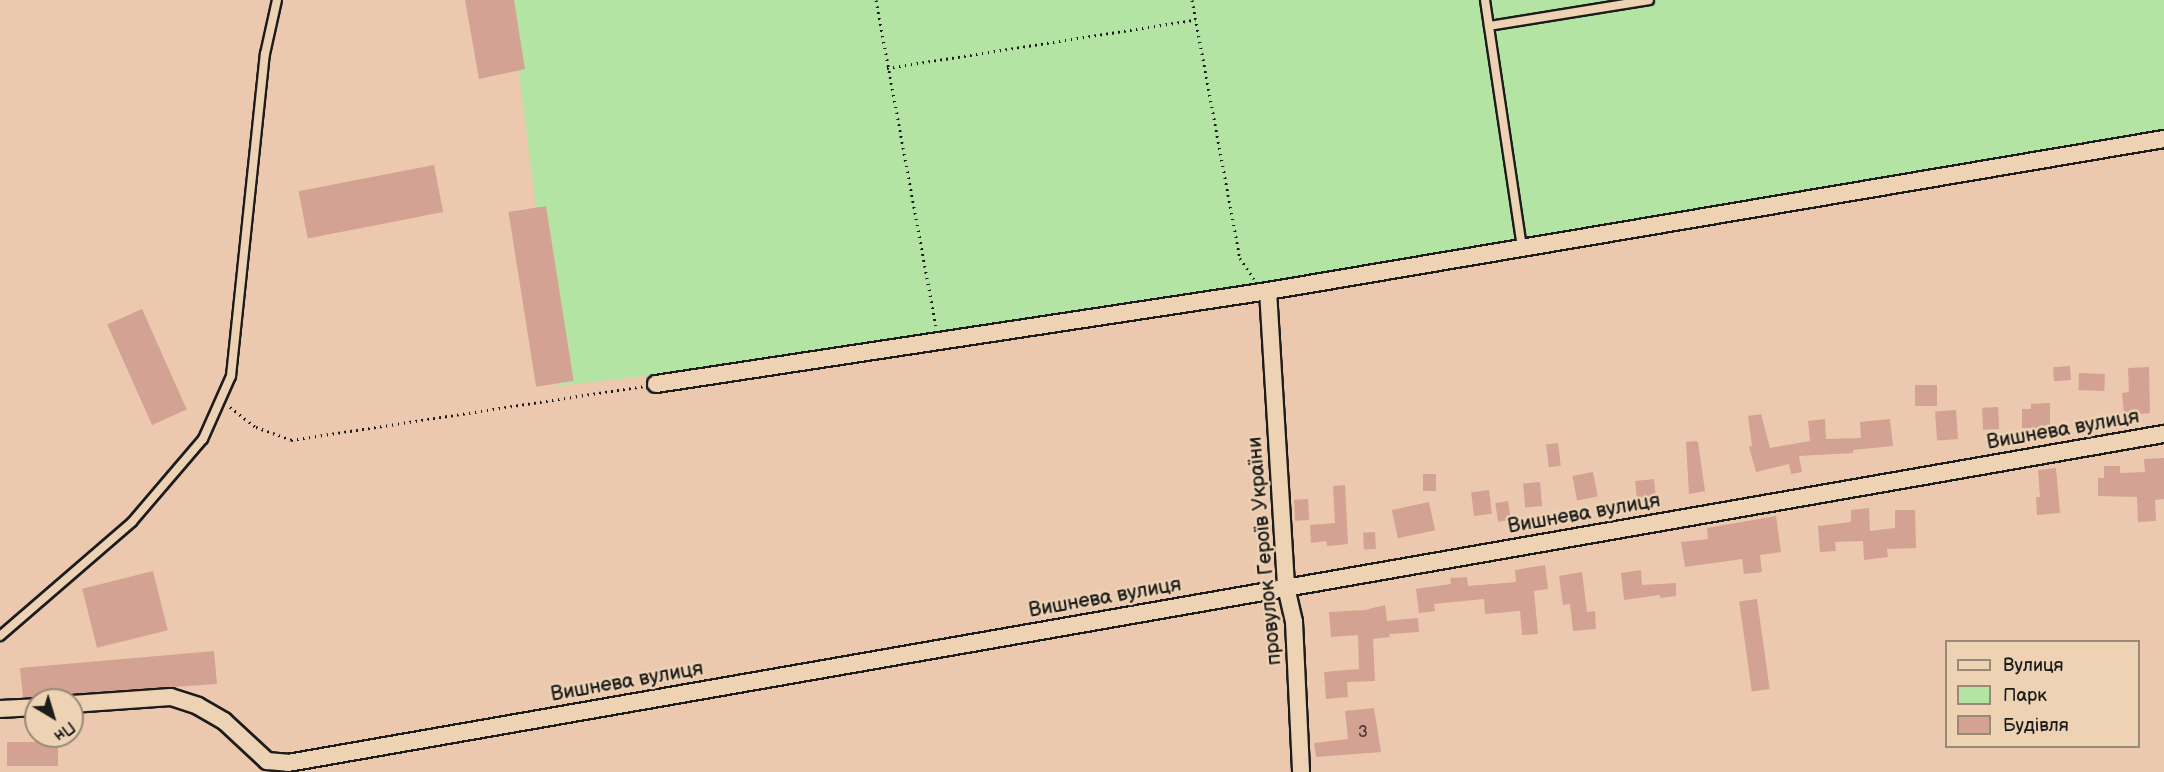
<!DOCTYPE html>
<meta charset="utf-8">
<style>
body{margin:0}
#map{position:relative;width:2164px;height:772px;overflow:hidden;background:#ecc8ae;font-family:"Balsamiq Sans",sans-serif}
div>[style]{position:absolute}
.green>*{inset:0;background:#b4e4a3}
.building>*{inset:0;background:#d4a292;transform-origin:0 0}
.path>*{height:3px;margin-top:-1.5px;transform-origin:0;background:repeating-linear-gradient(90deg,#1c1c1c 0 1.5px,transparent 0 6px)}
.roads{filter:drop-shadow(2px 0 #1c1c1c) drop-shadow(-2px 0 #1c1c1c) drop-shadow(0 2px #1c1c1c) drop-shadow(0 -2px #1c1c1c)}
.lane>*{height:8px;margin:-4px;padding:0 4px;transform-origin:4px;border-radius:4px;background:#edd2b4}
.street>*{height:16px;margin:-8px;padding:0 8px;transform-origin:8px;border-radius:8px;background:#edd2b4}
span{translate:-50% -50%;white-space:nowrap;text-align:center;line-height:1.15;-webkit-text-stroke:5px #edd2b4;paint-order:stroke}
.number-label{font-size:16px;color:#4a3e3a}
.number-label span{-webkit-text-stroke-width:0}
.street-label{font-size:20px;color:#1c1c1c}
.legend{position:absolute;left:1945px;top:640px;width:195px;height:108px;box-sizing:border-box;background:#edd2b4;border:2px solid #998977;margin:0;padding:8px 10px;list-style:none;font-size:18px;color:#1c1c1c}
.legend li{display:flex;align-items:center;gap:12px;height:30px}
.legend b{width:30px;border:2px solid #998977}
.north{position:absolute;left:24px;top:688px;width:60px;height:60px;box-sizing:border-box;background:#edd2b4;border:2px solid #998977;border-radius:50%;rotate:142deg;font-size:16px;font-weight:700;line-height:24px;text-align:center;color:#1c1c1c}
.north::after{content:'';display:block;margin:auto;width:21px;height:27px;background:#1c1c1c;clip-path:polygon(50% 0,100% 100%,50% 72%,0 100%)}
</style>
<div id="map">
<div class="green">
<i style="clip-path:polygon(510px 0,2164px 0,2164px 139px,928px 343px,558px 386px)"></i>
</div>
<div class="building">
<i style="clip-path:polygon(465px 0,514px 0,525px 69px,479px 79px)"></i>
<i style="left:434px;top:165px;width:48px;height:138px;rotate:79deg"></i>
<i style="left:546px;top:206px;width:177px;height:38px;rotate:81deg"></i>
<i style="left:142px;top:309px;width:110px;height:38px;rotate:66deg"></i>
<i style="left:2070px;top:366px;width:14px;height:17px;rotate:86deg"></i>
<i style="clip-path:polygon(2149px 367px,2150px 413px,2124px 415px,2122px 393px,2129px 392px,2128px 368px)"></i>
<i style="left:2079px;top:373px;width:26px;height:17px;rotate:2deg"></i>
<i style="left:1915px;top:385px;width:22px;height:21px"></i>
<i style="clip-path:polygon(2050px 403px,2050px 428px,2022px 428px,2022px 409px,2031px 409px,2031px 404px)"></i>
<i style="left:1998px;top:407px;width:22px;height:16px;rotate:87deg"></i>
<i style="left:1956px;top:410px;width:29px;height:21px;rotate:86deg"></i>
<i style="clip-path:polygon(1761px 414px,1770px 448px,1810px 441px,1808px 421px,1825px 419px,1826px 439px,1861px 438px,1860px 422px,1890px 419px,1893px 446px,1853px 450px,1853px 453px,1799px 456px,1802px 472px,1791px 474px,1789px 464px,1756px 472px,1749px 447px,1752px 446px,1748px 416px)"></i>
<i style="clip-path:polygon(1696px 441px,1698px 442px,1705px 491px,1689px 494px,1686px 442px)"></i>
<i style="left:1558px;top:443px;width:23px;height:12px;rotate:83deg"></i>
<i style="clip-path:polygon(2164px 458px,2164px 499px,2155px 500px,2156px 521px,2138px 522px,2137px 497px,2098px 496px,2098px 478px,2104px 478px,2104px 466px,2120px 466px,2120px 473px,2145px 472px,2144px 459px)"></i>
<i style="clip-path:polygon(2056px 468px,2060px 513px,2037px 515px,2036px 497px,2040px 497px,2038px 470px)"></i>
<i style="left:1593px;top:472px;width:25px;height:21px;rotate:79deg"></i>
<i style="left:1423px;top:474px;width:13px;height:17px"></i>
<i style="left:1654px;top:479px;width:20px;height:19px;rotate:84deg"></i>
<i style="left:1540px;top:482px;width:24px;height:17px;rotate:85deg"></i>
<i style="clip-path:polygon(1345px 485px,1348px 544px,1327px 546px,1326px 541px,1311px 543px,1310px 525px,1335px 523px,1333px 486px)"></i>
<i style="left:1489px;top:490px;width:24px;height:18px;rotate:83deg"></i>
<i style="left:1308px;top:499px;width:21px;height:14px;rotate:87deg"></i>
<i style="left:1508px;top:501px;width:19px;height:13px;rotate:81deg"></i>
<i style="left:1429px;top:502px;width:29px;height:38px;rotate:78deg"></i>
<i style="clip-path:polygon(1869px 508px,1870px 531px,1895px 528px,1895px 510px,1915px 510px,1916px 548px,1887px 549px,1888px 557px,1864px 560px,1863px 541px,1835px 542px,1836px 551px,1820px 552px,1818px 526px,1851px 522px,1851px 510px)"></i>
<i style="clip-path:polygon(1776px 516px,1781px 552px,1760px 555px,1762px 572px,1744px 574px,1742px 559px,1685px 567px,1681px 542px,1708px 539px,1707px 528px)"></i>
<i style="left:1375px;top:532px;width:17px;height:12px;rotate:87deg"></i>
<i style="clip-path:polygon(1545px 565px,1548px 589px,1534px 591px,1538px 634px,1522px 635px,1520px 611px,1485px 614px,1484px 599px,1434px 604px,1435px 611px,1419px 613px,1416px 589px,1451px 584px,1450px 578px,1467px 577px,1468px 586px,1516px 582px,1515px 570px)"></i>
<i style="clip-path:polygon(1641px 570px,1642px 585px,1676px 583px,1676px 596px,1660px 598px,1660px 595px,1624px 600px,1621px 573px)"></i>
<i style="left:153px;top:571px;width:61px;height:73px;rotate:76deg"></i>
<i style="clip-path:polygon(1582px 572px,1587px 612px,1595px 611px,1596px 629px,1573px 631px,1570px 604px,1563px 605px,1559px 576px)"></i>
<i style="left:1757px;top:599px;width:91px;height:18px;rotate:82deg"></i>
<i style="clip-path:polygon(1385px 605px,1387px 621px,1418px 618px,1419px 632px,1389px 634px,1390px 637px,1373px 639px,1375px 681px,1347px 682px,1348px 697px,1326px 699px,1324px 672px,1359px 669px,1358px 635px,1331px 637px,1329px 612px,1365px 610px)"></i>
<i style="clip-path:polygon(214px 651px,217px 684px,71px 694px,64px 697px,43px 699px,23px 697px,20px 668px)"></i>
<i style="clip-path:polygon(1374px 708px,1381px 752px,1316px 757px,1314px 743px,1348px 739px,1345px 711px)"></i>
<i style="left:58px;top:742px;width:24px;height:51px;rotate:90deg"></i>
</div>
<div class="path">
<i style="left:876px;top:0;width:331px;rotate:79.6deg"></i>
<i style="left:1192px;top:0;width:262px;rotate:79.5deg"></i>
<i style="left:1240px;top:258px;width:25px;rotate:56deg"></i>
<i style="left:887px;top:68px;width:312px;rotate:-8.9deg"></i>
<i style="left:230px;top:407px;width:33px;rotate:38deg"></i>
<i style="left:256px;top:427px;width:37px;rotate:20deg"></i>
<i style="left:291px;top:440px;width:356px;rotate:-8.7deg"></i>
</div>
<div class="roads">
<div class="lane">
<i style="left:1485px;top:0;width:250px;rotate:81.5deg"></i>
<i style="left:1489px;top:26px;width:162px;rotate:-9.2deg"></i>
<i style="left:0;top:636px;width:174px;rotate:-40.8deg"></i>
<i style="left:132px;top:522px;width:109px;rotate:-49.5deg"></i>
<i style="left:203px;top:439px;width:69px;rotate:-66deg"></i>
<i style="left:231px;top:376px;width:324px;rotate:-84deg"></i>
<i style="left:265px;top:54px;width:55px;rotate:-77.5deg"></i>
</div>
<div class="street">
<i style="left:1268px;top:291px;width:297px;rotate:86.5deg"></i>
<i style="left:1286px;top:587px;width:36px;rotate:77deg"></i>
<i style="left:1294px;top:622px;width:150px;rotate:87.3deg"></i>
<i style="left:656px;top:384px;width:619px;rotate:-8.64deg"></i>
<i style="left:1268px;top:291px;width:909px;rotate:-9.63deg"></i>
<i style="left:72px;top:704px;width:99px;rotate:-4deg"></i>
<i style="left:171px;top:697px;width:28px;rotate:18deg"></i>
<i style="left:198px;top:706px;width:30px;rotate:30deg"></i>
<i style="left:224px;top:721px;width:59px;rotate:42.9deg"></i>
<i style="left:267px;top:761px;width:21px;rotate:5deg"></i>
<i style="left:288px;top:763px;width:1905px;rotate:-9.95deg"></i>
<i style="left:0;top:709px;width:36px;rotate:-3deg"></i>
</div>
</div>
<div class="number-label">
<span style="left:1363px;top:733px">3</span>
</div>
<div class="street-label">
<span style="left:2063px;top:430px;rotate:-10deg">Вишнева вулиця</span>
<span style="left:1584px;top:514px;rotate:-10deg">Вишнева вулиця</span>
<span style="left:1265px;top:551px;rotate:-95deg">провулок Героїв України</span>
<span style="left:1105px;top:598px;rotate:-10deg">Вишнева вулиця</span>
<span style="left:627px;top:682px;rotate:-10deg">Вишнева вулиця</span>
</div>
<ul class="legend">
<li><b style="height:8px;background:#edd2b4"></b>Вулиця</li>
<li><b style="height:16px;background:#b4e4a3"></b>Парк</li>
<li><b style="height:16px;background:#d4a292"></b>Будівля</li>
</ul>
<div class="north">Пн</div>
</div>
